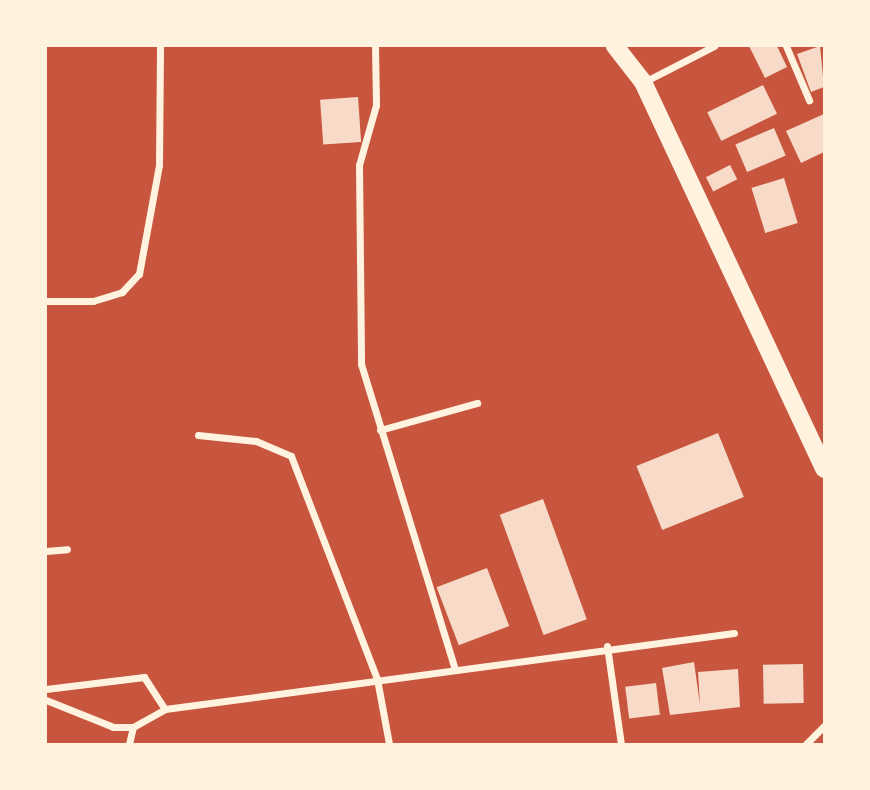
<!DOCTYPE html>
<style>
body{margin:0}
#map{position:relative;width:870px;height:790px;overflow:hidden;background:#c8553d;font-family:Rubik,sans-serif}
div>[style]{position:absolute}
.building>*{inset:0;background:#f7dbc8;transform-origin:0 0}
.minor>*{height:7px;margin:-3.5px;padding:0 3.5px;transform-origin:3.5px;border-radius:3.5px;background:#fff3e0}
.primary>*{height:18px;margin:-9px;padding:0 9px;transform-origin:9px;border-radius:9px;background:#fff3e0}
span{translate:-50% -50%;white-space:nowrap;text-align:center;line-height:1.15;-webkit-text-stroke:6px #fff3e0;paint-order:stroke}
.frame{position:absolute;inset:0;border:47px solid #fff3e0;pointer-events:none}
</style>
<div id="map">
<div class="building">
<i style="clip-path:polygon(749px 46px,777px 46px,787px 67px,765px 78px)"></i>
<i style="clip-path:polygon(820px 46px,824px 87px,811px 92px,797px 54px)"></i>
<i style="left:763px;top:85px;width:32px;height:62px;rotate:64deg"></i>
<i style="left:358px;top:97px;width:45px;height:38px;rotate:86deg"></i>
<i style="clip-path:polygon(824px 114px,824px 152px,801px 163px,786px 131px)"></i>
<i style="left:774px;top:128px;width:30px;height:42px;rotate:67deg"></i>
<i style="left:730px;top:165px;width:16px;height:27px;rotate:63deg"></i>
<i style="left:784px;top:178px;width:47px;height:34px;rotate:73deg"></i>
<i style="left:718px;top:433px;width:69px;height:88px;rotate:68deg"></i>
<i style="left:543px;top:499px;width:128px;height:46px;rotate:70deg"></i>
<i style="left:487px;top:568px;width:62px;height:54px;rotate:69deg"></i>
<i style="clip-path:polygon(694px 662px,700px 705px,698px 672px,738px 669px,740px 707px,670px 715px,662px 668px)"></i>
<i style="left:803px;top:664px;width:39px;height:40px;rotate:89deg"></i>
<i style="left:656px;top:683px;width:32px;height:31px;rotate:83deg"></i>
</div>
<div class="minor">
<i style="left:375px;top:46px;width:59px;rotate:89deg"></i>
<i style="left:376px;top:105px;width:62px;rotate:105.8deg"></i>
<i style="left:359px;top:165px;width:199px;rotate:89.4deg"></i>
<i style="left:361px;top:364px;width:319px;rotate:72.9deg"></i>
<i style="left:786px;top:46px;width:59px;rotate:66.9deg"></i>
<i style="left:644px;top:82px;width:79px;rotate:-27.2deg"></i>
<i style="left:46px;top:301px;width:47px"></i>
<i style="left:93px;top:301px;width:30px;rotate:-17deg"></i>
<i style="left:122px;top:292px;width:25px;rotate:-47deg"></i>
<i style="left:139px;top:274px;width:111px;rotate:-79.6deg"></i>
<i style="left:159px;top:165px;width:119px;rotate:-89.5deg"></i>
<i style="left:380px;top:430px;width:101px;rotate:-15.6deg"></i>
<i style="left:198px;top:435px;width:58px;rotate:5.9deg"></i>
<i style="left:256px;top:441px;width:38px;rotate:23deg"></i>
<i style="left:291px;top:456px;width:239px;rotate:68.9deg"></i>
<i style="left:377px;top:679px;width:66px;rotate:79.5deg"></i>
<i style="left:46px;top:551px;width:21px;rotate:-5deg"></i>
<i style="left:607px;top:646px;width:99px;rotate:81.9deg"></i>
<i style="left:46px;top:689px;width:99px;rotate:-7deg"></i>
<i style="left:144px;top:677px;width:38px;rotate:57deg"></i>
<i style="left:46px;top:700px;width:72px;rotate:21.9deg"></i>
<i style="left:113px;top:727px;width:20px"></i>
<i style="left:133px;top:727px;width:37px;rotate:-29deg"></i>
<i style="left:165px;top:709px;width:574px;rotate:-7.61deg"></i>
<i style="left:129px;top:744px;width:17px;rotate:-77deg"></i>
<i style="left:806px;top:744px;width:25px;rotate:-45deg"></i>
</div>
<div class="primary">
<i style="left:615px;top:46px;width:46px;rotate:52.1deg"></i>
<i style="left:643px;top:82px;width:427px;rotate:64.9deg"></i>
</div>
<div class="frame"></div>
</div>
